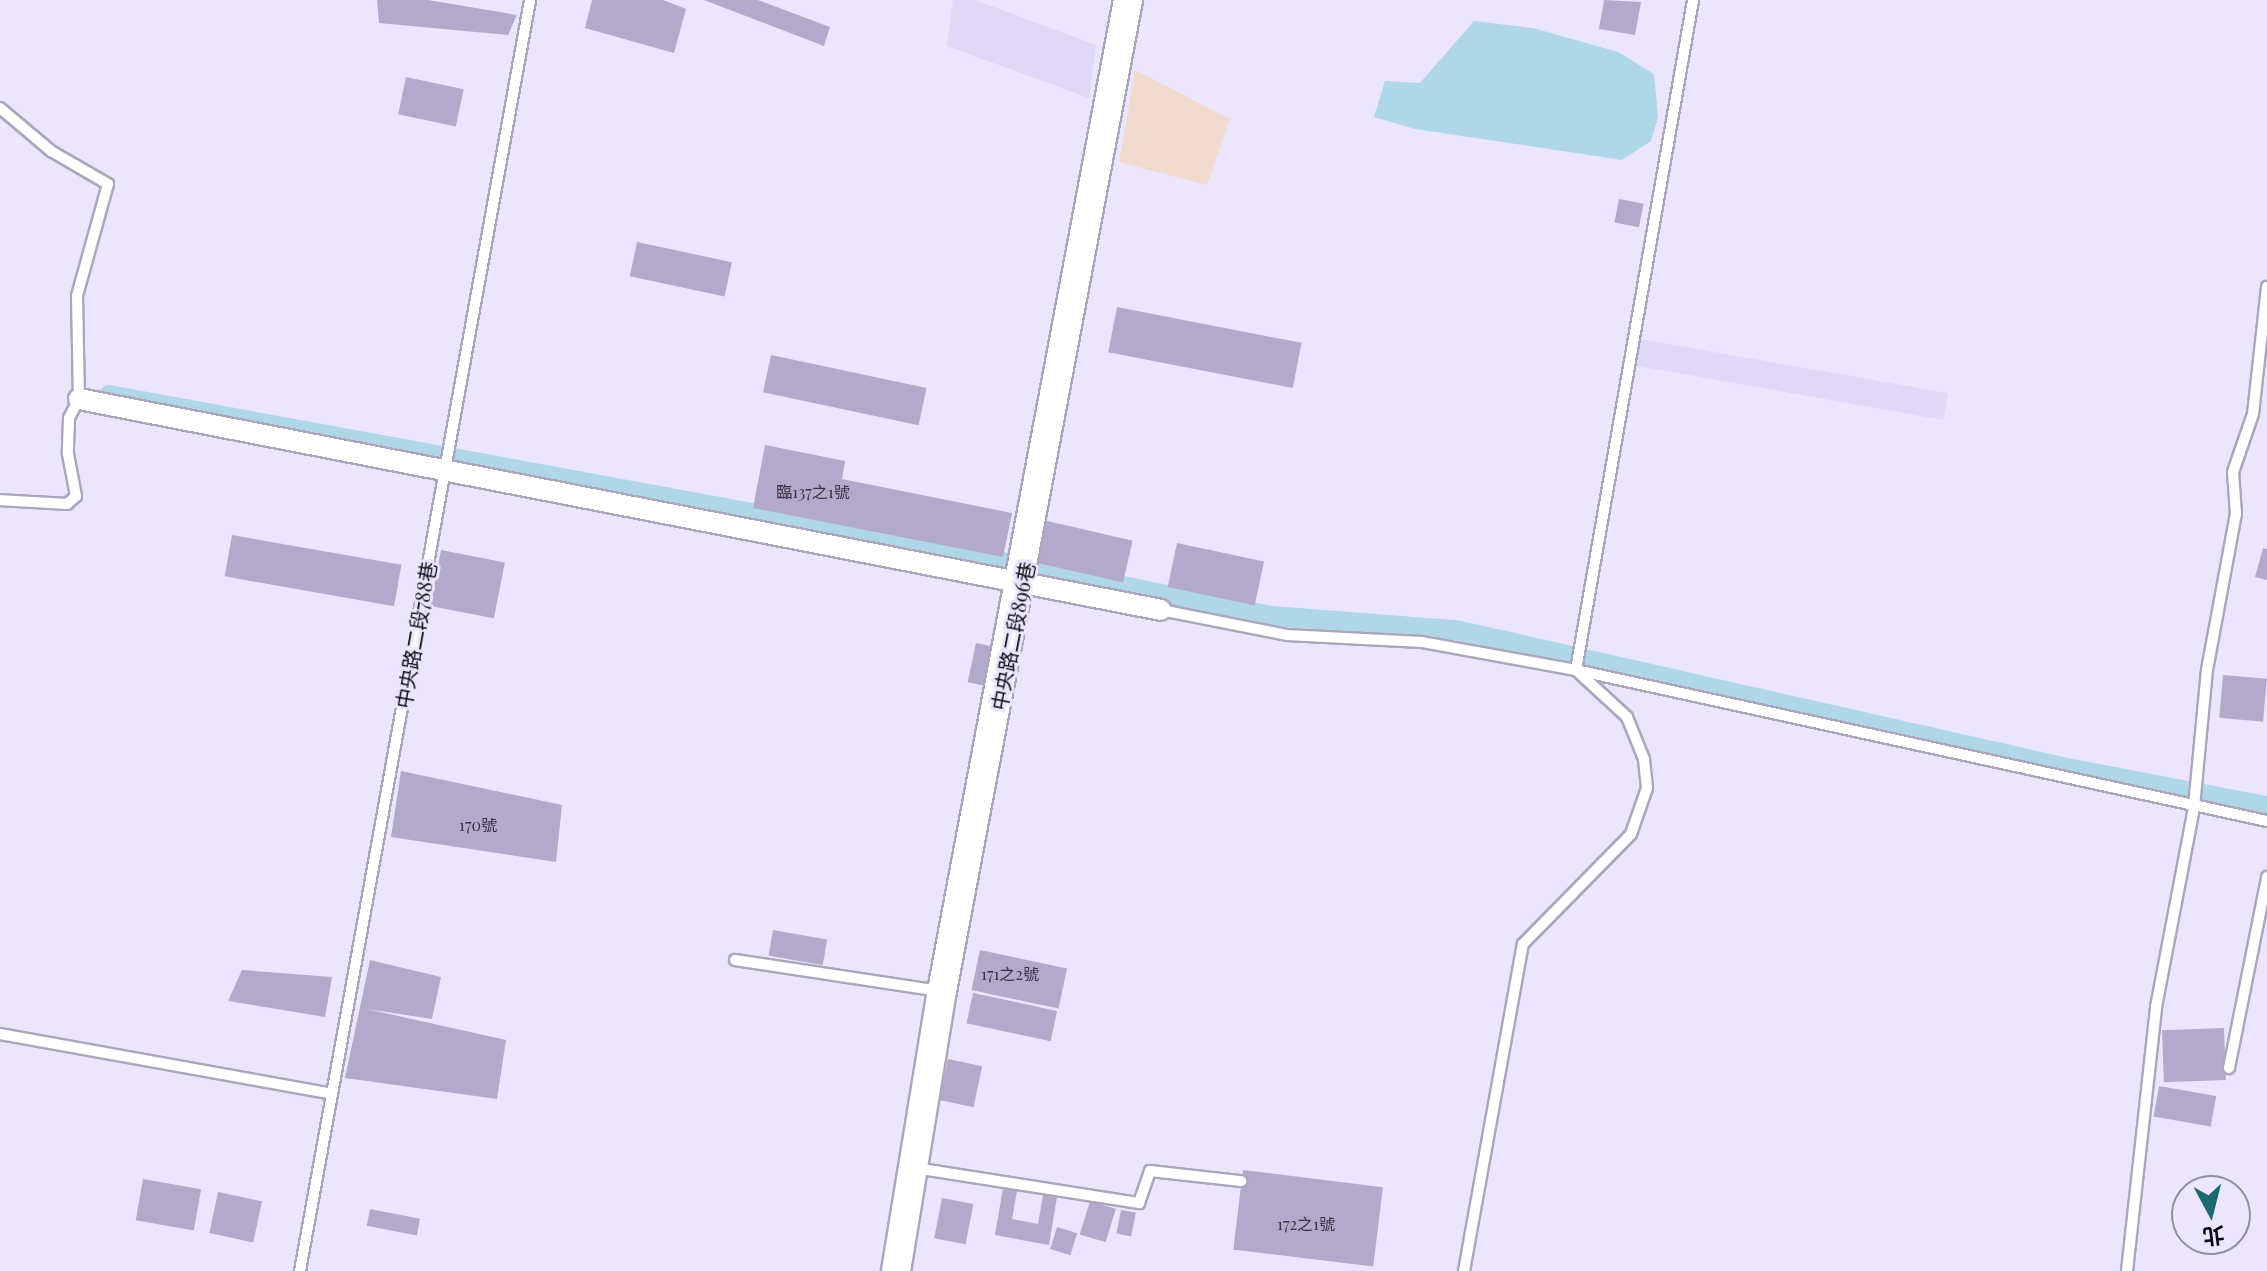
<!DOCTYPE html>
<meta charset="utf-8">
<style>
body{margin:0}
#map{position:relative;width:2267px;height:1271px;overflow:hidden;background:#ebe5fd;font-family:"Playfair Display","Noto Sans TC",serif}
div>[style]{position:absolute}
.commercial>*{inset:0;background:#f1dbce}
.built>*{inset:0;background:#e0d8f6;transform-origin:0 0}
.water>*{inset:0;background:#b0d7e7}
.canal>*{height:20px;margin:-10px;padding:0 10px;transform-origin:10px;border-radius:10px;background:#b0d7e7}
.building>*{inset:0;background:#b3aacb;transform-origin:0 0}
.roads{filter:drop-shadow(2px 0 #aca6bc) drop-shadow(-2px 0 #aca6bc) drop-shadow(0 2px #aca6bc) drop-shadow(0 -2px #aca6bc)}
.lane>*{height:10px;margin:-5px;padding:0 5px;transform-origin:5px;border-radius:5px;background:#fff}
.street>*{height:20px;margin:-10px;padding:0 10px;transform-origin:10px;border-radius:10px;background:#fff}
.secondary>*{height:28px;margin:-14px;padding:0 14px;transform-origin:14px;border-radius:14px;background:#fff}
span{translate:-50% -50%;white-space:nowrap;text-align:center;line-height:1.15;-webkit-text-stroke:6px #ebe5fd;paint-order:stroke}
.number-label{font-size:16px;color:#363340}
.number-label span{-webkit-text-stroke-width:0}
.street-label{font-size:20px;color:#0d0b12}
.north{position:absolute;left:2171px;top:1175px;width:80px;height:80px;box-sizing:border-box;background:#ebe5fd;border:2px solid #928e9f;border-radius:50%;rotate:173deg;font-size:22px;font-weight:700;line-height:32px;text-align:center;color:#0d0b12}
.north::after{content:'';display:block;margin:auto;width:28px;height:36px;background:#1d6971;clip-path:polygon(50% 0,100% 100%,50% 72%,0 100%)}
</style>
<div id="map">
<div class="commercial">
<i style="clip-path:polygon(1135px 70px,1230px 119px,1207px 185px,1119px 162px)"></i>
</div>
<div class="built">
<i style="clip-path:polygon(953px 0,975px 0,1096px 45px,1089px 98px,947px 46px)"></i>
<i style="left:1640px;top:339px;width:313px;height:27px;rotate:10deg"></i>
</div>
<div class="water">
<i style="clip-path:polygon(1474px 21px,1533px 28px,1618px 52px,1654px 74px,1658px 117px,1651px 141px,1622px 160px,1415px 129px,1374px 117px,1385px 81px,1420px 83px)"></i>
</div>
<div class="canal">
<i style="left:109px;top:395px;width:748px;rotate:10.39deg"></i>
<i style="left:845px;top:530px;width:436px;rotate:11.4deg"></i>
<i style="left:1272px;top:616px;width:185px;rotate:4.4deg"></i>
<i style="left:1456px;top:630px;width:626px;rotate:12.73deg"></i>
<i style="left:2067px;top:768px;width:204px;rotate:10.8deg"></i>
</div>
<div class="building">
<i style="clip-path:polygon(377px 0,428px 0,517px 15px,508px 35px,379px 23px)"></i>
<i style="clip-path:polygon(592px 0,663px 0,686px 9px,674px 53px,585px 28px)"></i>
<i style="clip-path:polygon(704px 0,758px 0,830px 27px,824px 46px)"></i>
<i style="clip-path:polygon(1604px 0,1641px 2px,1635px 35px,1599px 29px)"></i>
<i style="left:406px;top:77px;width:59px;height:38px;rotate:12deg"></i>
<i style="left:1619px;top:199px;width:25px;height:24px;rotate:11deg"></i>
<i style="left:637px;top:242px;width:97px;height:35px;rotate:12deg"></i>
<i style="left:1117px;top:307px;width:188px;height:46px;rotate:11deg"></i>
<i style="left:771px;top:355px;width:159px;height:38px;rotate:12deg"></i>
<i style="clip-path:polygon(765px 445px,845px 461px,842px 479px,1012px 513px,1003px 557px,753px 508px)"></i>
<i style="left:1043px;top:520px;width:92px;height:43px;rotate:13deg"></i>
<i style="left:232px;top:535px;width:172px;height:42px;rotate:10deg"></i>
<i style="left:1177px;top:543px;width:89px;height:45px;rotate:12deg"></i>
<i style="clip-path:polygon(2263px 548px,2267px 549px,2267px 580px,2255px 577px)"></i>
<i style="left:441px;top:550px;width:65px;height:57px;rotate:11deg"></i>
<i style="left:976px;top:643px;width:25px;height:40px;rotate:12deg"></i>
<i style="left:2223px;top:675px;width:44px;height:43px;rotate:5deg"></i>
<i style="clip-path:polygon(401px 771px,562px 805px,556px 862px,391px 837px)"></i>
<i style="left:773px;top:930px;width:55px;height:26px;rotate:10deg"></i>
<i style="left:980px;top:950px;width:89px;height:41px;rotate:12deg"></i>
<i style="clip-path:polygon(370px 960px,441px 977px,432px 1019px,367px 1009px,506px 1040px,497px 1099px,345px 1078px)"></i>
<i style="clip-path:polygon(242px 970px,332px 977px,325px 1017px,228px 1001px)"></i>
<i style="left:973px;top:993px;width:86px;height:31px;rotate:12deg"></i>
<i style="left:2224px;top:1028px;width:52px;height:62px;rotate:88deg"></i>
<i style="left:948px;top:1059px;width:35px;height:42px;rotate:12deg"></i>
<i style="left:2159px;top:1086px;width:58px;height:31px;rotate:10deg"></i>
<i style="left:1243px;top:1170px;width:141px;height:80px;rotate:7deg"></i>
<i style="left:143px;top:1179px;width:59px;height:42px;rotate:10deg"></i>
<i style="clip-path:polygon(1003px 1188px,1017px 1191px,1012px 1219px,1038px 1224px,1043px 1195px,1057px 1197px,1049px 1245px,995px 1235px)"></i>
<i style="left:218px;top:1192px;width:45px;height:42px;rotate:12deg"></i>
<i style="left:942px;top:1198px;width:32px;height:41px;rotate:11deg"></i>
<i style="left:1090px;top:1201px;width:27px;height:35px;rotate:17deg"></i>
<i style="left:370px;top:1209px;width:51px;height:17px;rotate:11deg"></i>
<i style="left:1121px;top:1210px;width:15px;height:24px;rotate:11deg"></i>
<i style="left:1057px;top:1227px;width:21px;height:23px;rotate:17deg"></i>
</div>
<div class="roads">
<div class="lane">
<i style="left:0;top:108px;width:67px;rotate:40.1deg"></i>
<i style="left:51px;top:151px;width:66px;rotate:30.1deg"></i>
<i style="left:108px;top:184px;width:116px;rotate:105.5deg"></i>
<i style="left:77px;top:296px;width:103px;rotate:88.9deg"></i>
<i style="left:79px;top:399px;width:21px;rotate:118deg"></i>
<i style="left:69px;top:418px;width:36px;rotate:92deg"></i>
<i style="left:68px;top:454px;width:43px;rotate:79.2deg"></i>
<i style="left:76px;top:496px;width:12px;rotate:138deg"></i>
<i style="left:67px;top:504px;width:67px;rotate:-176.6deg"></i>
<i style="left:1161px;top:610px;width:128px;rotate:11.2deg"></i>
<i style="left:1287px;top:635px;width:135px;rotate:3deg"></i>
<i style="left:1422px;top:642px;width:157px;rotate:10.3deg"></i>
<i style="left:1576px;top:670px;width:707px;rotate:12.33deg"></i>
<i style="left:735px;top:960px;width:207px;rotate:8.6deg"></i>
<i style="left:0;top:1034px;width:337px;rotate:10.2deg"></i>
<i style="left:2229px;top:1068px;width:195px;rotate:-78.7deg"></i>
<i style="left:915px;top:1168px;width:227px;rotate:8.9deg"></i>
<i style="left:1139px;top:1203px;width:34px;rotate:-71deg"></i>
<i style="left:1150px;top:1171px;width:92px;rotate:6.3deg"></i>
<i style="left:300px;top:1271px;width:1292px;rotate:-79.74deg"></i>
<i style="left:1464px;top:1271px;width:332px;rotate:-79.8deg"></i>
<i style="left:1523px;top:944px;width:154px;rotate:-45.5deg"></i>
<i style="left:1631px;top:834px;width:49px;rotate:-70.8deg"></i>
<i style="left:1647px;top:788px;width:29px;rotate:-96deg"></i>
<i style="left:1644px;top:759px;width:45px;rotate:-112deg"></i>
<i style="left:1627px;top:717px;width:69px;rotate:-137.3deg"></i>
<i style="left:1576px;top:670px;width:680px;rotate:-80.09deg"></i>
<i style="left:2127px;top:1271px;width:266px;rotate:-83.7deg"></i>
<i style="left:2156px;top:1007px;width:204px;rotate:-79.2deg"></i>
<i style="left:2194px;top:807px;width:138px;rotate:-84.6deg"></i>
<i style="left:2207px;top:670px;width:159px;rotate:-79.5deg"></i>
<i style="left:2236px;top:514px;width:42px;rotate:-94.1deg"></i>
<i style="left:2233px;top:472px;width:61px;rotate:-71deg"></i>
<i style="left:2253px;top:414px;width:128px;rotate:-83.7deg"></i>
</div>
<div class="street">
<i style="left:79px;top:399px;width:1102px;rotate:11.03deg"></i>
</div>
<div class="secondary">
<i style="left:896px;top:1271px;width:284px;rotate:-80.7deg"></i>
<i style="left:942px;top:991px;width:1008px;rotate:-79.37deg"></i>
</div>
</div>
<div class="number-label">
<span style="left:813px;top:492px">臨137之1號</span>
<span style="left:478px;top:825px">170號</span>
<span style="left:1010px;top:974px">171之2號</span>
<span style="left:1306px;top:1224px">172之1號</span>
</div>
<div class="street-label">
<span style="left:415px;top:635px;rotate:-80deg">中央路二段788巷</span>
<span style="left:1012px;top:636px;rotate:-79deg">中央路二段896巷</span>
</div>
<div class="north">北</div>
</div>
